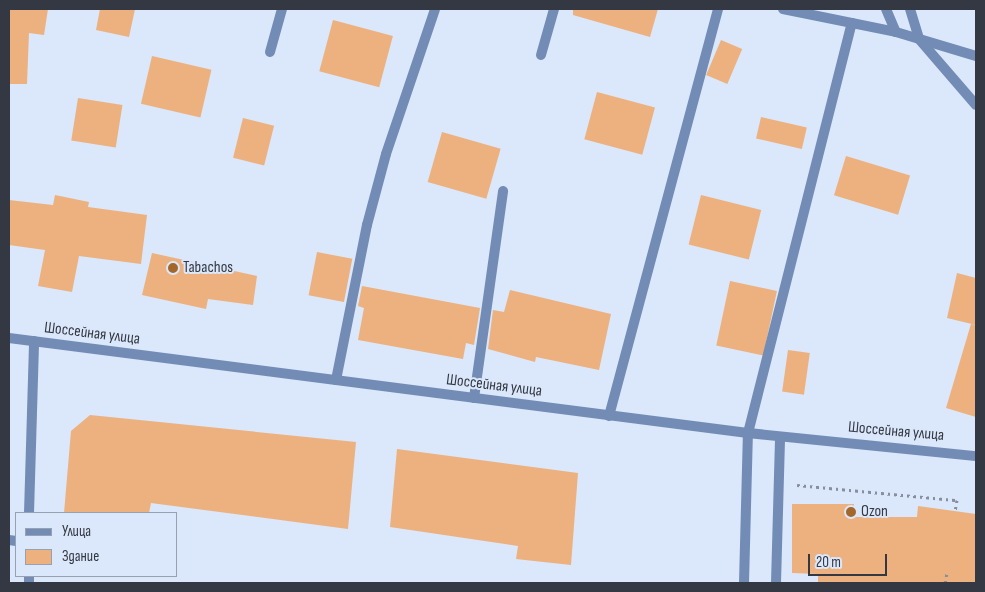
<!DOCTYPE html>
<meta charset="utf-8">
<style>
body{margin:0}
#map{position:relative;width:985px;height:592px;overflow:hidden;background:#dbe7fa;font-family:"Sofia Sans Condensed",sans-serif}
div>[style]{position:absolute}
.building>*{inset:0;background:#ecb17e;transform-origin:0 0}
.path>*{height:3px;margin-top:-1.5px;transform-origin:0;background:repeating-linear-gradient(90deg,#868f9d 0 2.5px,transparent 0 6.5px)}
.service>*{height:10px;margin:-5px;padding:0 5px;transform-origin:5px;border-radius:5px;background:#738cb6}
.minor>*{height:10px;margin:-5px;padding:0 5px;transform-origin:5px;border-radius:5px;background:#738cb6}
.tertiary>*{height:10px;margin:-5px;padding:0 5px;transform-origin:5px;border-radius:5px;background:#738cb6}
.dots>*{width:14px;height:14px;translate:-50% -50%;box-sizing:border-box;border:2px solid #dbe7fa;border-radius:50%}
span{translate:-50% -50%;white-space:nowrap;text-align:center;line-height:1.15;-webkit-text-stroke:4px #dbe7fa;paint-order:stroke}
.poi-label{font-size:16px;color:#333842}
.left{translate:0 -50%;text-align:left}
.street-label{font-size:16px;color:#333842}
.frame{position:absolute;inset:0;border:10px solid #333842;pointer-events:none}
.legend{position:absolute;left:15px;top:512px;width:162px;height:65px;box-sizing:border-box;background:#dbe7fa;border:1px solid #98a1b0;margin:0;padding:6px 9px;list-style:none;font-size:15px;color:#333842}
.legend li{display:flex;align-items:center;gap:10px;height:25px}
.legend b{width:25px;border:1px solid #98a1b0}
.scale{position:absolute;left:808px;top:554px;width:79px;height:22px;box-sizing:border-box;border:2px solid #333842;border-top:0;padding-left:6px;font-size:15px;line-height:18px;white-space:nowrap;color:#333842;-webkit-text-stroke:4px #dbe7fa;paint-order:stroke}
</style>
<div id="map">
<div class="building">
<i style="clip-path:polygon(9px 9px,48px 9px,44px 35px,29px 33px,27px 84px,9px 84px)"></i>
<i style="clip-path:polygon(100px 9px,135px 9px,129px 37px,96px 30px)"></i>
<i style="clip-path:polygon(573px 9px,658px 9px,650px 37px,573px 15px)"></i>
<i style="left:333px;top:20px;width:62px;height:53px;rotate:15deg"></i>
<i style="left:721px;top:40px;width:23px;height:38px;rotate:23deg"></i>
<i style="left:152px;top:56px;width:61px;height:49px;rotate:13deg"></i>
<i style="left:597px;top:92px;width:60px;height:49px;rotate:15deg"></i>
<i style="left:78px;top:98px;width:45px;height:43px;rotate:9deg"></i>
<i style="left:761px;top:117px;width:47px;height:22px;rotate:13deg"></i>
<i style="left:243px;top:118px;width:32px;height:41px;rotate:14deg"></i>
<i style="left:442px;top:132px;width:61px;height:52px;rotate:16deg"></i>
<i style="left:846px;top:156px;width:67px;height:41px;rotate:17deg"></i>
<i style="clip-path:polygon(55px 195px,89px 202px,88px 207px,147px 215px,141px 264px,79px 256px,72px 292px,38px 286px,45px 250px,9px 245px,9px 200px,53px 205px)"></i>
<i style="left:701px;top:195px;width:62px;height:51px;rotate:14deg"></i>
<i style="left:317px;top:252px;width:36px;height:44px;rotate:11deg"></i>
<i style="clip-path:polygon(152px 253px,257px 276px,253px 305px,208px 299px,206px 309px,142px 295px)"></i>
<i style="clip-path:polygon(957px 273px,976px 278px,976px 325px,947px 318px)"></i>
<i style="left:730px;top:281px;width:48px;height:66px;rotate:12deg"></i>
<i style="clip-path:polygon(362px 286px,480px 308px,474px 345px,466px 343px,463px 359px,358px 340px,364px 308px,358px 306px)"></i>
<i style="clip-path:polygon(510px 290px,611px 314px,599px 370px,536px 357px,535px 362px,488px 349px,493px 310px,504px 312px)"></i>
<i style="clip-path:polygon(971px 324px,976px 325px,976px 417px,946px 408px)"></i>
<i style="left:788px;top:350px;width:22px;height:42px;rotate:8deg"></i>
<i style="clip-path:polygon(90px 415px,356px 442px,348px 529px,151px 503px,149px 513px,64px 513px,71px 431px)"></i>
<i style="clip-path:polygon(397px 449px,578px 473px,571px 565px,516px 559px,518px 546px,390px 527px)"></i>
<i style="clip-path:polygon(792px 504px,854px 504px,854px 517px,917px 517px,918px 506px,976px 514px,976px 583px,818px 583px,818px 574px,792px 573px)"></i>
</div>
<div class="path">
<i style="left:797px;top:485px;width:161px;rotate:5.4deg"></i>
<i style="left:957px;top:500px;width:11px;rotate:100deg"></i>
<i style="left:945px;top:583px;width:10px;rotate:-79deg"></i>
</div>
<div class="service">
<i style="left:886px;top:9px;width:25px;rotate:67deg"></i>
<i style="left:270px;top:52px;width:45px;rotate:-74.4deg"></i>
<i style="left:541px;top:55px;width:48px;rotate:-74.2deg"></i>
<i style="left:336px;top:380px;width:158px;rotate:-78.7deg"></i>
<i style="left:367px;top:225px;width:73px;rotate:-75deg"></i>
<i style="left:386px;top:154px;width:153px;rotate:-71.3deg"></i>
<i style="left:474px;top:398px;width:209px;rotate:-82deg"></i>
<i style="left:609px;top:416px;width:421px;rotate:-75deg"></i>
<i style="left:9px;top:540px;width:7px;rotate:8deg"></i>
<i style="left:744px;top:583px;width:150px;rotate:-88.5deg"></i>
<i style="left:748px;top:433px;width:423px;rotate:-75.8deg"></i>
</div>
<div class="minor">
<i style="left:783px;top:9px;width:115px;rotate:11.5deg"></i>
<i style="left:896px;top:32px;width:84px;rotate:16.7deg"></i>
<i style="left:910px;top:9px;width:31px;rotate:73deg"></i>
<i style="left:919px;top:39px;width:87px;rotate:49.2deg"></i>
<i style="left:29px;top:513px;width:172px;rotate:-88.3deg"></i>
<i style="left:29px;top:576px;width:7px;rotate:90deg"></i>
<i style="left:776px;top:583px;width:146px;rotate:-88.4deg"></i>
</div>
<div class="tertiary">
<i style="left:9px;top:338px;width:745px;rotate:7.33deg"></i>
<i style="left:748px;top:433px;width:229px;rotate:5.8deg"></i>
</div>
<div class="dots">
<i style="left:173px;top:268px;background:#a3672a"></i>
<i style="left:851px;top:512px;background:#a3672a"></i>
</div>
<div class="poi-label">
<span class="left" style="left:183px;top:268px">Tabachos</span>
<span class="left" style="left:861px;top:512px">Ozon</span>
</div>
<div class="street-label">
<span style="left:92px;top:334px;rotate:7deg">Шоссейная улица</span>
<span style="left:494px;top:386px;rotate:7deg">Шоссейная улица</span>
<span style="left:896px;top:432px;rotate:5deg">Шоссейная улица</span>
</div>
<div class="frame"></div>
<ul class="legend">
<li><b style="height:6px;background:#738cb6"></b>Улица</li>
<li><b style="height:14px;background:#ecb17e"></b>Здание</li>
</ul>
<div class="scale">20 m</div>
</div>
